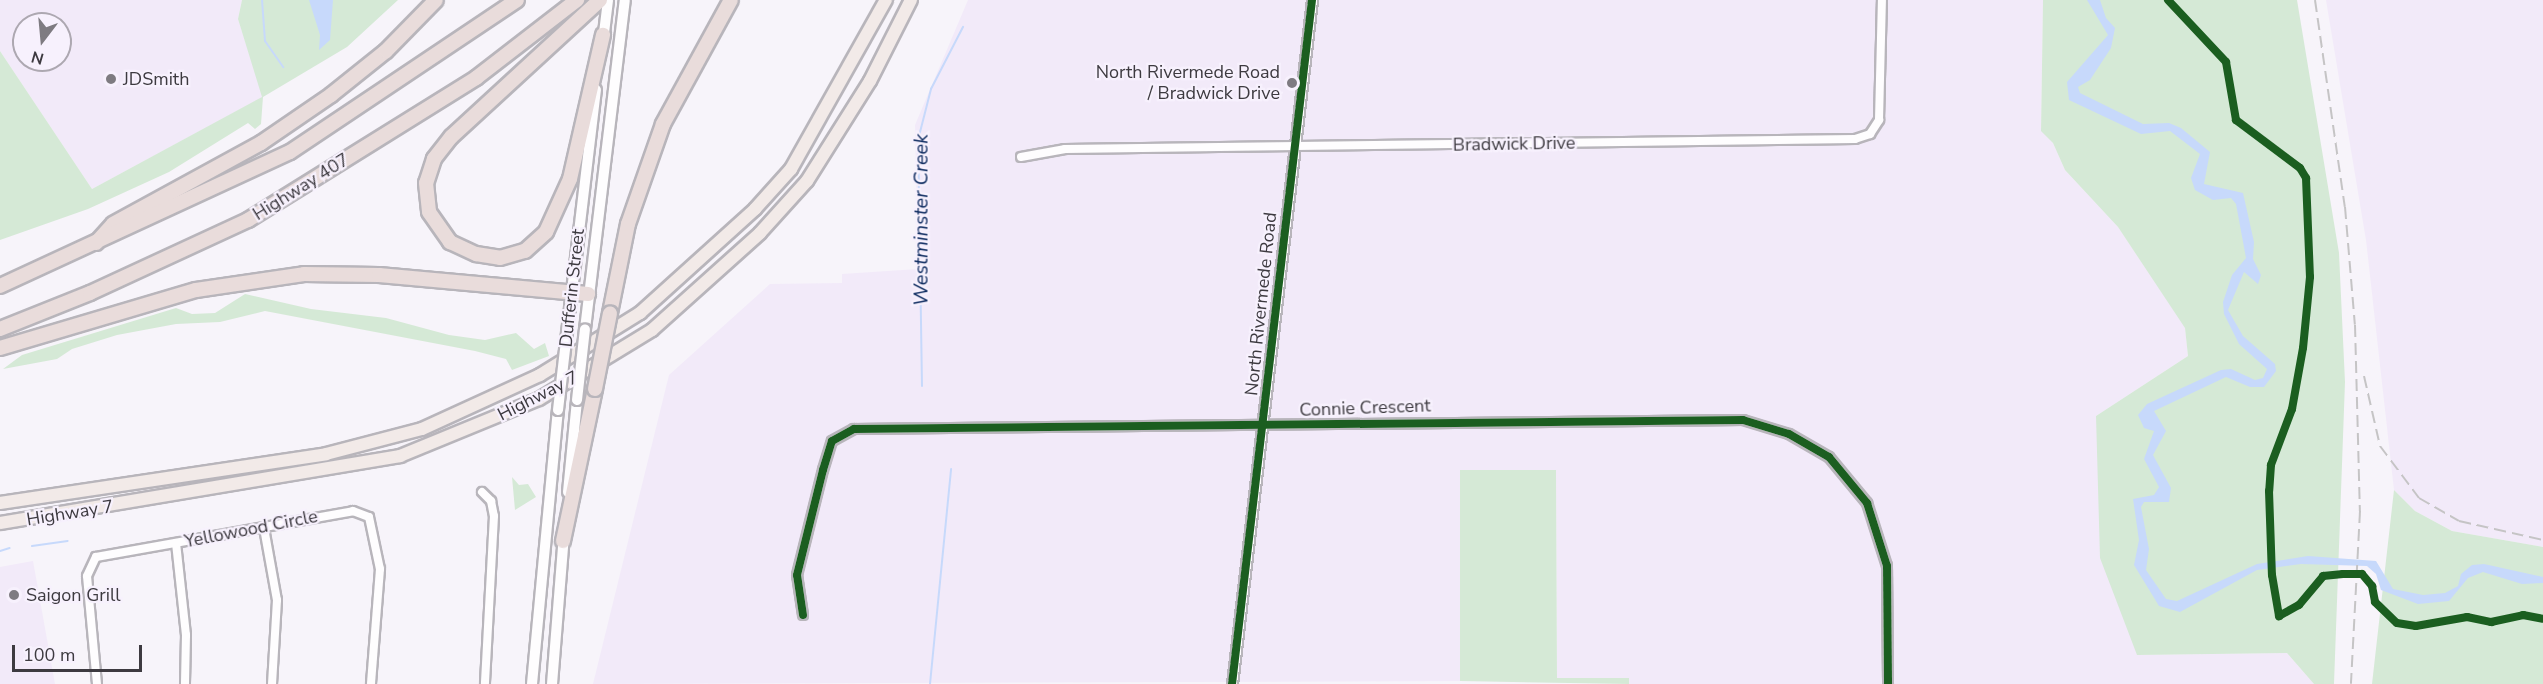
<!DOCTYPE html>
<style>
body{margin:0}
#map{position:relative;width:2543px;height:684px;overflow:hidden;background:#f7f4fa;font-family:"Nunito Sans",sans-serif}
div>[style]{position:absolute}
.built>*{inset:0;background:#f2eaf9}
.green>*{inset:0;background:#d5e9d6}
.water>*{inset:0;background:#c7d9fb}
.stream>*{height:2px;margin:-1px;padding:0 1px;transform-origin:1px;border-radius:1px;background:#c7d9fb}
.roads{filter:drop-shadow(2px 0 #b8b5bb) drop-shadow(-2px 0 #b8b5bb) drop-shadow(0 2px #b8b5bb) drop-shadow(0 -2px #b8b5bb)}
.minor>*{height:8px;margin:-4px;padding:0 4px;transform-origin:4px;border-radius:4px;background:#fefdfe}
.tertiary>*{height:9px;margin:-4.5px;padding:0 4.5px;transform-origin:4.5px;border-radius:4.5px;background:#fefdfe}
.secondary>*{height:10px;margin:-5px;padding:0 5px;transform-origin:5px;border-radius:5px;background:#fefdfe}
.primary>*{height:12px;margin:-6px;padding:0 6px;transform-origin:6px;border-radius:6px;background:#f2eae8}
.motorway>*{height:14px;margin:-7px;padding:0 7px;transform-origin:7px;border-radius:7px;background:#e9dcdb}
.rail>*{height:2px;margin-top:-1px;transform-origin:0;background:repeating-linear-gradient(90deg,#c5c4c5 0 12px,transparent 0 18px)}
.bridges{filter:drop-shadow(2px 0 #b8b5bb) drop-shadow(-2px 0 #b8b5bb) drop-shadow(0 2px #b8b5bb) drop-shadow(0 -2px #b8b5bb)}
.secondary-bridge>*{height:10px;margin:-5px;padding:0 5px;transform-origin:5px;border-radius:5px;background:#fefdfe}
.motorway-bridge>*{height:14px;margin:-7px;padding:0 7px;transform-origin:7px;border-radius:7px;background:#e9dcdb}
.cycleway>*{height:8px;margin:-4px;padding:0 4px;transform-origin:4px;border-radius:4px;background:#1b5e20}
.dots>*{width:16px;height:16px;translate:-50% -50%;box-sizing:border-box;border:3px solid #f7f1fd;border-radius:50%}
span{translate:-50% -50%;white-space:nowrap;text-align:center;line-height:1.15;-webkit-text-stroke:4.5px #f7f1fd;paint-order:stroke}
.poi-label{font-size:18px;color:#3d3a40}
.right{translate:-100% -50%;text-align:right}
.left{translate:0 -50%;text-align:left}
.street-label{font-size:18px;color:#3d3a40}
.water-label{font-size:20px;color:#0c2a5f;font-style:italic}
.north{position:absolute;left:12px;top:12px;width:60px;height:60px;box-sizing:border-box;background:#f7f1fd;border:2px solid #ada8b1;border-radius:50%;rotate:196deg;font-size:16px;font-weight:700;line-height:24px;text-align:center;color:#3d3a40}
.north::after{content:'';display:block;margin:auto;width:21px;height:27px;background:#7e7b81;clip-path:polygon(50% 0,100% 100%,50% 72%,0 100%)}
.scale{position:absolute;left:12px;top:645px;width:130px;height:27px;box-sizing:border-box;border:3px solid #3d3a40;border-top:0;padding-left:8px;font-size:18px;line-height:21px;white-space:nowrap;color:#3d3a40;-webkit-text-stroke:4px #f7f1fd;paint-order:stroke}
</style>
<div id="map">
<div class="built">
<i style="clip-path:polygon(evenodd,0 0,242px 0,238px 19px,263px 97px,92px 189px,0 51px,0 0,24px 24px,60px 24px,60px 60px,24px 60px,24px 24px)"></i>
<i style="clip-path:polygon(968px 0,2043px 0,2041px 130px,2053px 143px,2065px 170px,2118px 227px,2185px 327px,2188px 356px,2096px 416px,2137px 655px,2287px 653px,2314px 684px,1629px 684px,1629px 678px,1557px 679px,1556px 470px,1460px 470px,1460px 681px,593px 684px,669px 375px,770px 284px,842px 283px,842px 274px,918px 269px,915px 125px)"></i>
<i style="clip-path:polygon(2326px 0,2543px 0,2543px 547px,2452px 531px,2415px 511px,2394px 490px,2366px 240px)"></i>
<i style="clip-path:polygon(33px 561px,55px 684px,0 684px,0 567px)"></i>
</div>
<div class="green">
<i style="clip-path:polygon(242px 0,398px 0,347px 47px,263px 97px,261px 124px,255px 129px,248px 123px,169px 172px,88px 209px,0 240px,0 51px,92px 189px,262px 97px,238px 19px)"></i>
<i style="clip-path:polygon(2043px 0,2297px 0,2339px 253px,2345px 382px,2334px 684px,2314px 684px,2287px 653px,2137px 655px,2100px 558px,2096px 416px,2188px 356px,2185px 328px,2118px 227px,2065px 170px,2053px 143px,2041px 131px)"></i>
<i style="clip-path:polygon(245px 294px,311px 309px,386px 318px,449px 335px,485px 340px,516px 333px,534px 349px,545px 343px,549px 356px,512px 370px,506px 359px,475px 351px,265px 311px,220px 322px,176px 324px,117px 335px,72px 349px,57px 359px,3px 369px,22px 355px,176px 308px,192px 314px,215px 313px)"></i>
<i style="clip-path:polygon(1460px 470px,1556px 470px,1557px 678px,1629px 678px,1629px 684px,1460px 681px)"></i>
<i style="clip-path:polygon(512px 477px,519px 485px,528px 484px,536px 497px,515px 510px)"></i>
<i style="clip-path:polygon(2394px 490px,2415px 511px,2452px 531px,2543px 547px,2543px 684px,2372px 684px)"></i>
</div>
<div class="water">
<i style="clip-path:polygon(309px 0,333px 0,330px 40px,319px 50px,320px 35px)"></i>
<i style="clip-path:polygon(2087px 0,2100px 0,2106px 18px,2115px 28px,2111px 48px,2090px 80px,2078px 87px,2080px 93px,2143px 124px,2169px 123px,2181px 128px,2210px 152px,2204px 184px,2243px 193px,2254px 242px,2253px 259px,2261px 275px,2258px 284px,2244px 272px,2228px 310px,2243px 336px,2275px 364px,2276px 371px,2264px 387px,2250px 387px,2226px 377px,2154px 411px,2166px 431px,2153px 455px,2171px 488px,2169px 502px,2144px 502px,2141px 507px,2149px 549px,2146px 570px,2166px 599px,2177px 601px,2257px 564px,2308px 556px,2376px 561px,2393px 589px,2423px 595px,2445px 593px,2458px 586px,2461px 574px,2472px 565px,2484px 564px,2543px 577px,2543px 583px,2522px 584px,2483px 572px,2468px 578px,2449px 601px,2418px 604px,2381px 590px,2376px 574px,2367px 566px,2301px 564px,2257px 570px,2180px 612px,2159px 606px,2134px 565px,2139px 540px,2133px 499px,2154px 495px,2159px 487px,2144px 459px,2154px 431px,2144px 428px,2138px 415px,2147px 404px,2221px 370px,2231px 369px,2255px 380px,2263px 378px,2267px 369px,2239px 344px,2224px 314px,2223px 302px,2232px 275px,2246px 258px,2236px 204px,2231px 198px,2213px 200px,2195px 190px,2191px 178px,2200px 154px,2170px 131px,2141px 134px,2069px 100px,2067px 82px,2108px 35px)"></i>
</div>
<div class="stream">
<i style="left:262px;top:0;width:41px;rotate:85.8deg"></i>
<i style="left:265px;top:41px;width:32px;rotate:55deg"></i>
<i style="left:922px;top:386px;width:246px;rotate:-90.9deg"></i>
<i style="left:918px;top:140px;width:53px;rotate:-75.7deg"></i>
<i style="left:931px;top:89px;width:70px;rotate:-62.7deg"></i>
<i style="left:32px;top:546px;width:36px;rotate:-8deg"></i>
<i style="left:0;top:551px;width:10px;rotate:-17deg"></i>
<i style="left:930px;top:684px;width:216px;rotate:-84.4deg"></i>
</div>
<div class="roads">
<div class="minor">
<i style="left:1021px;top:157px;width:45px;rotate:-10.3deg"></i>
<i style="left:1065px;top:149px;width:790px;rotate:-0.73deg"></i>
<i style="left:1855px;top:139px;width:16px;rotate:-18deg"></i>
<i style="left:1870px;top:134px;width:17px;rotate:-57deg"></i>
<i style="left:1879px;top:120px;width:120px;rotate:-88.6deg"></i>
<i style="left:482px;top:492px;width:13px;rotate:45deg"></i>
<i style="left:491px;top:501px;width:15px;rotate:79deg"></i>
<i style="left:494px;top:516px;width:168px;rotate:93.1deg"></i>
<i style="left:264px;top:528px;width:73px;rotate:79.8deg"></i>
<i style="left:277px;top:600px;width:84px;rotate:93.4deg"></i>
<i style="left:176px;top:543px;width:93px;rotate:83.8deg"></i>
<i style="left:186px;top:635px;width:49px;rotate:91.2deg"></i>
<i style="left:803px;top:615px;width:40px;rotate:-98.5deg"></i>
<i style="left:797px;top:575px;width:108px;rotate:-76.1deg"></i>
<i style="left:823px;top:470px;width:30px;rotate:-73deg"></i>
<i style="left:832px;top:441px;width:25px;rotate:-29deg"></i>
<i style="left:854px;top:429px;width:889px;rotate:-0.58deg"></i>
<i style="left:1743px;top:420px;width:48px;rotate:16.9deg"></i>
<i style="left:1789px;top:434px;width:46px;rotate:29.9deg"></i>
<i style="left:1829px;top:457px;width:60px;rotate:50.4deg"></i>
<i style="left:1867px;top:503px;width:66px;rotate:72.4deg"></i>
<i style="left:1887px;top:566px;width:118px;rotate:89.5deg"></i>
<i style="left:97px;top:684px;width:108px;rotate:-95.3deg"></i>
<i style="left:87px;top:576px;width:21px;rotate:-65deg"></i>
<i style="left:96px;top:557px;width:261px;rotate:-10.1deg"></i>
<i style="left:353px;top:511px;width:17px;rotate:21deg"></i>
<i style="left:369px;top:517px;width:53px;rotate:78.1deg"></i>
<i style="left:380px;top:569px;width:115px;rotate:94.5deg"></i>
</div>
<div class="tertiary">
<i style="left:1232px;top:684px;width:689px;rotate:-83.33deg"></i>
</div>
<div class="secondary">
<i style="left:603px;top:41px;width:41px;rotate:-83deg"></i>
<i style="left:585px;top:329px;width:331px;rotate:-83.1deg"></i>
<i style="left:566px;top:341px;width:253px;rotate:-83.2deg"></i>
<i style="left:568px;top:492px;width:92px;rotate:-84.4deg"></i>
<i style="left:532px;top:684px;width:275px;rotate:-84.6deg"></i>
<i style="left:552px;top:684px;width:149px;rotate:-85.4deg"></i>
</div>
<div class="primary">
<i style="left:0;top:503px;width:330px;rotate:-8.5deg"></i>
<i style="left:326px;top:454px;width:99px;rotate:-14.6deg"></i>
<i style="left:422px;top:429px;width:130px;rotate:-24.6deg"></i>
<i style="left:540px;top:375px;width:118px;rotate:-31.8deg"></i>
<i style="left:640px;top:313px;width:155px;rotate:-42.1deg"></i>
<i style="left:755px;top:209px;width:54px;rotate:-48deg"></i>
<i style="left:791px;top:169px;width:194px;rotate:-60.7deg"></i>
<i style="left:0;top:523px;width:406px;rotate:-9.5deg"></i>
<i style="left:400px;top:456px;width:150px;rotate:-22.3deg"></i>
<i style="left:539px;top:399px;width:132px;rotate:-31.4deg"></i>
<i style="left:652px;top:330px;width:145px;rotate:-41.9deg"></i>
<i style="left:760px;top:233px;width:70px;rotate:-47.9deg"></i>
<i style="left:807px;top:181px;width:118px;rotate:-57.8deg"></i>
<i style="left:870px;top:81px;width:91px;rotate:-63.2deg"></i>
</div>
<div class="motorway">
<i style="left:600px;top:0;width:202px;rotate:137.4deg"></i>
<i style="left:451px;top:137px;width:28px;rotate:128deg"></i>
<i style="left:434px;top:159px;width:25px;rotate:108deg"></i>
<i style="left:426px;top:183px;width:29px;rotate:84deg"></i>
<i style="left:429px;top:212px;width:37px;rotate:55deg"></i>
<i style="left:450px;top:242px;width:29px;rotate:25deg"></i>
<i style="left:476px;top:254px;width:24px;rotate:9deg"></i>
<i style="left:500px;top:258px;width:26px;rotate:-16deg"></i>
<i style="left:525px;top:251px;width:28px;rotate:-42deg"></i>
<i style="left:546px;top:232px;width:58px;rotate:-65.6deg"></i>
<i style="left:570px;top:179px;width:148px;rotate:-77.1deg"></i>
<i style="left:96px;top:243px;width:25px;rotate:-48deg"></i>
<i style="left:113px;top:224px;width:169px;rotate:-28.7deg"></i>
<i style="left:261px;top:143px;width:85px;rotate:-34.4deg"></i>
<i style="left:331px;top:95px;width:70px;rotate:-38.7deg"></i>
<i style="left:386px;top:51px;width:71px;rotate:-45.6deg"></i>
<i style="left:0;top:286px;width:319px;rotate:-24.8deg"></i>
<i style="left:290px;top:152px;width:273px;rotate:-33.8deg"></i>
<i style="left:610px;top:313px;width:91px;rotate:-78.6deg"></i>
<i style="left:628px;top:224px;width:106px;rotate:-70.7deg"></i>
<i style="left:663px;top:124px;width:141px;rotate:-61.3deg"></i>
<i style="left:0;top:329px;width:97px;rotate:-21.8deg"></i>
<i style="left:90px;top:293px;width:174px;rotate:-24.8deg"></i>
<i style="left:248px;top:220px;width:269px;rotate:-31.9deg"></i>
<i style="left:476px;top:78px;width:128px;rotate:-37.7deg"></i>
<i style="left:0;top:348px;width:204px;rotate:-16.5deg"></i>
<i style="left:196px;top:290px;width:109px;rotate:-8.4deg"></i>
<i style="left:304px;top:274px;width:75px;rotate:0.8deg"></i>
<i style="left:379px;top:275px;width:210px;rotate:5.2deg"></i>
<i style="left:563px;top:541px;width:155px;rotate:-78.1deg"></i>
</div>
</div>
<div class="rail">
<i style="left:2315px;top:0;width:209px;rotate:81.8deg"></i>
<i style="left:2345px;top:207px;width:118px;rotate:85.2deg"></i>
<i style="left:2355px;top:325px;width:186px;rotate:88.5deg"></i>
<i style="left:2360px;top:511px;width:173px;rotate:93deg"></i>
<i style="left:2364px;top:376px;width:72px;rotate:77.1deg"></i>
<i style="left:2380px;top:446px;width:65px;rotate:53.1deg"></i>
<i style="left:2419px;top:498px;width:46px;rotate:29.9deg"></i>
<i style="left:2459px;top:521px;width:86px;rotate:12.7deg"></i>
</div>
<div class="bridges">
<div class="secondary-bridge">
<i style="left:577px;top:400px;width:71px;rotate:-83.6deg"></i>
<i style="left:558px;top:410px;width:69px;rotate:-83.4deg"></i>
</div>
<div class="motorway-bridge">
<i style="left:595px;top:389px;width:77px;rotate:-78.8deg"></i>
</div>
</div>
<div class="cycleway">
<i style="left:2168px;top:0;width:85px;rotate:46.9deg"></i>
<i style="left:2226px;top:62px;width:59px;rotate:80.2deg"></i>
<i style="left:2236px;top:120px;width:80px;rotate:36.9deg"></i>
<i style="left:2300px;top:168px;width:12px;rotate:59deg"></i>
<i style="left:2306px;top:178px;width:99px;rotate:87.7deg"></i>
<i style="left:2310px;top:277px;width:71px;rotate:95.6deg"></i>
<i style="left:2303px;top:348px;width:62px;rotate:100.2deg"></i>
<i style="left:2292px;top:409px;width:60px;rotate:110.6deg"></i>
<i style="left:2271px;top:465px;width:26px;rotate:94deg"></i>
<i style="left:2269px;top:491px;width:84px;rotate:88deg"></i>
<i style="left:2272px;top:575px;width:42px;rotate:80.3deg"></i>
<i style="left:2279px;top:616px;width:23px;rotate:-29deg"></i>
<i style="left:2299px;top:605px;width:38px;rotate:-50deg"></i>
<i style="left:2323px;top:576px;width:20px;rotate:-6deg"></i>
<i style="left:2343px;top:574px;width:19px"></i>
<i style="left:2362px;top:574px;width:16px;rotate:50deg"></i>
<i style="left:2372px;top:586px;width:16px;rotate:79deg"></i>
<i style="left:2375px;top:602px;width:30px;rotate:44deg"></i>
<i style="left:2397px;top:623px;width:19px;rotate:9deg"></i>
<i style="left:2416px;top:626px;width:52px;rotate:-10deg"></i>
<i style="left:2467px;top:617px;width:25px;rotate:12deg"></i>
<i style="left:2491px;top:622px;width:33px;rotate:-12deg"></i>
<i style="left:2523px;top:615px;width:20px;rotate:11deg"></i>
<i style="left:803px;top:615px;width:40px;rotate:-98.5deg"></i>
<i style="left:797px;top:575px;width:108px;rotate:-76.1deg"></i>
<i style="left:823px;top:470px;width:30px;rotate:-73deg"></i>
<i style="left:832px;top:441px;width:25px;rotate:-29deg"></i>
<i style="left:854px;top:429px;width:889px;rotate:-0.58deg"></i>
<i style="left:1743px;top:420px;width:48px;rotate:16.9deg"></i>
<i style="left:1789px;top:434px;width:46px;rotate:29.9deg"></i>
<i style="left:1829px;top:457px;width:60px;rotate:50.4deg"></i>
<i style="left:1867px;top:503px;width:66px;rotate:72.4deg"></i>
<i style="left:1887px;top:566px;width:118px;rotate:89.5deg"></i>
<i style="left:1232px;top:684px;width:689px;rotate:-83.33deg"></i>
</div>
<div class="dots">
<i style="left:111px;top:79px;background:#7e7b81"></i>
<i style="left:1292px;top:83px;background:#7e7b81"></i>
<i style="left:14px;top:595px;background:#7e7b81"></i>
</div>
<div class="poi-label">
<span class="right" style="left:1280px;top:83px">North Rivermede Road<br>/ Bradwick Drive</span>
<span class="left" style="left:123px;top:79px">JDSmith</span>
<span class="left" style="left:26px;top:595px">Saigon Grill</span>
</div>
<div class="street-label">
<span style="left:1514px;top:144px;rotate:-1deg">Bradwick Drive</span>
<span style="left:301px;top:187px;rotate:-32deg">Highway 407</span>
<span style="left:572px;top:288px;rotate:-84deg">Dufferin Street</span>
<span style="left:1261px;top:304px;rotate:-84deg">North Rivermede Road</span>
<span style="left:538px;top:396px;rotate:-27deg">Highway 7</span>
<span style="left:1365px;top:408px;rotate:-2deg">Connie Crescent</span>
<span style="left:70px;top:513px;rotate:-9deg">Highway 7</span>
<span style="left:251px;top:529px;rotate:-11deg">Yellowood Circle</span>
</div>
<div class="water-label">
<span style="left:921px;top:220px;rotate:-90deg">Westminster Creek</span>
</div>
<div class="north">N</div>
<div class="scale">100 m</div>
</div>
